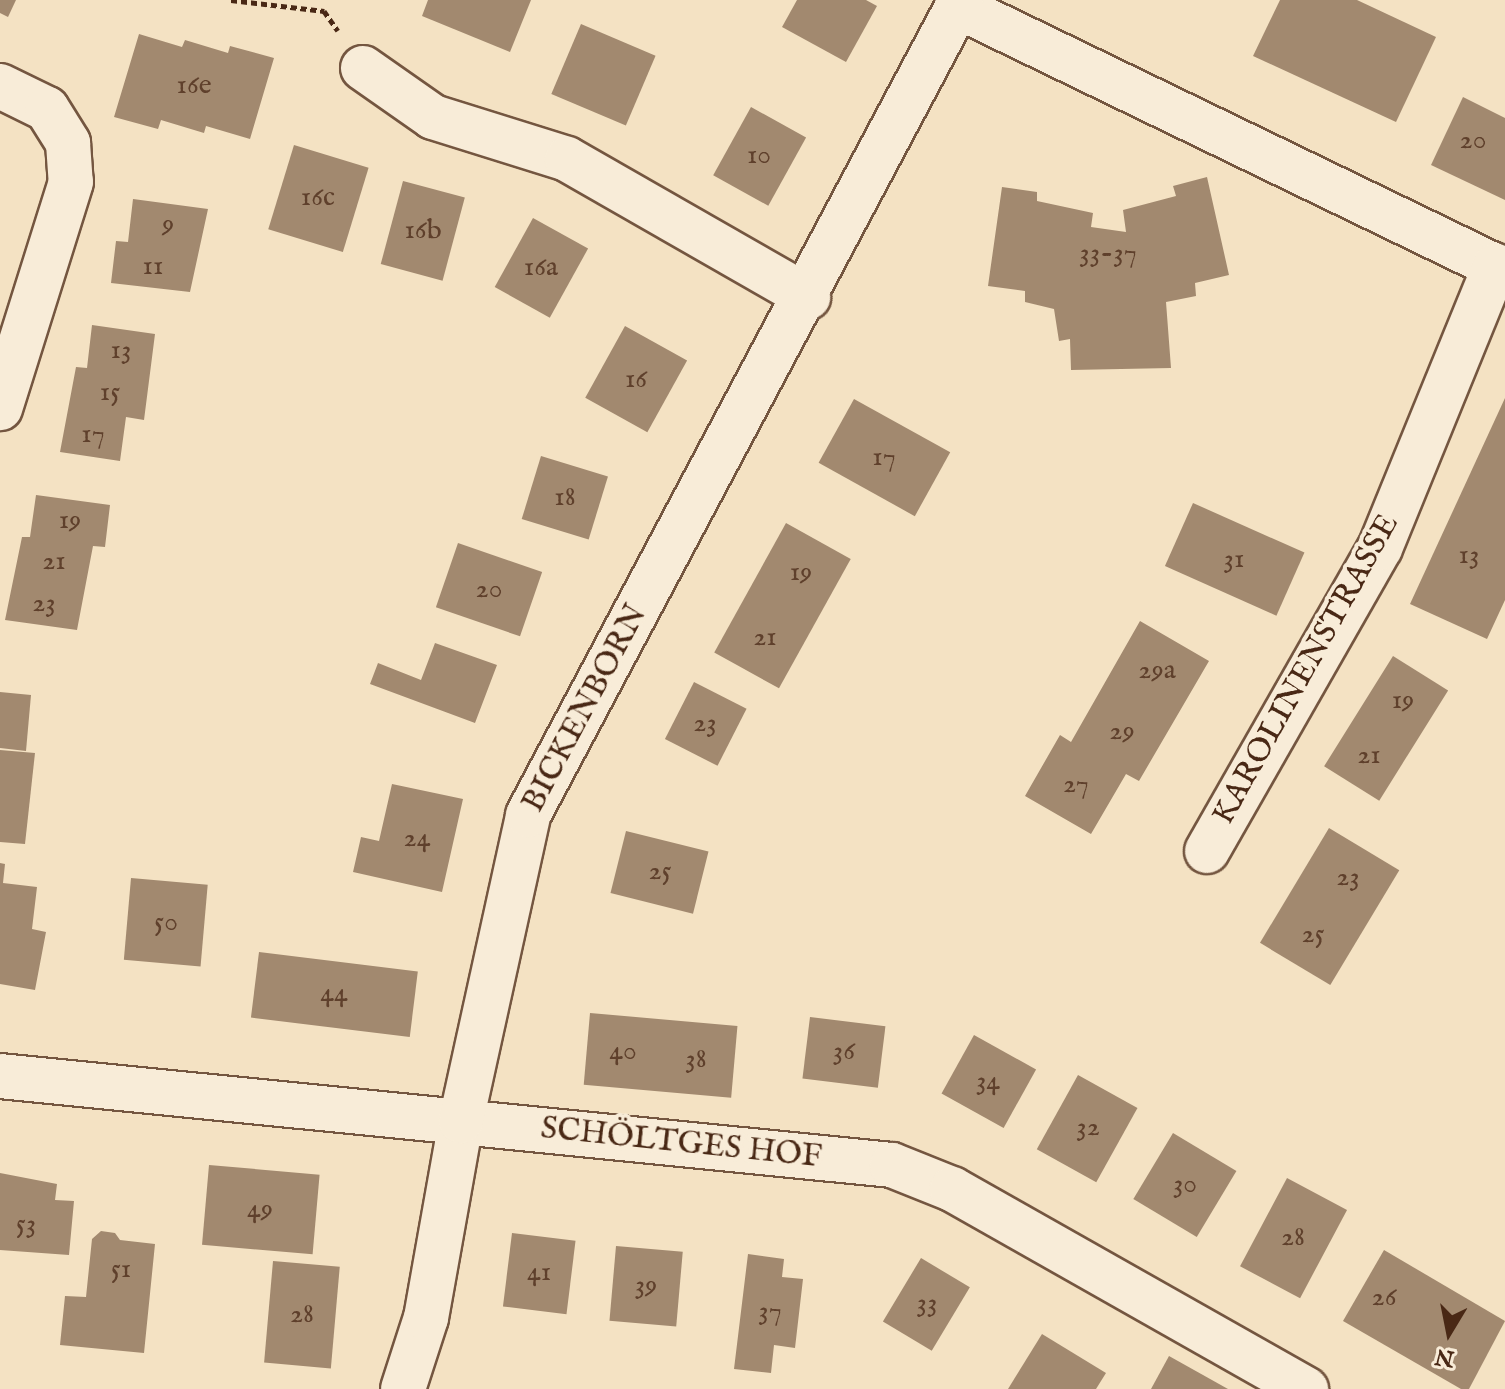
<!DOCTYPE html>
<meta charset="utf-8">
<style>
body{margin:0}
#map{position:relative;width:1505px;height:1389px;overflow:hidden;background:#f4e2c3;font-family:"IM FELL English",serif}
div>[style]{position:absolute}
.building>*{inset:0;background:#a2896f;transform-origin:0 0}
.path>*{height:5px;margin-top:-2.5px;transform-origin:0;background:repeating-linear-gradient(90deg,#492815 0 6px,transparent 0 10px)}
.roads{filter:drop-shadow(2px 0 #745640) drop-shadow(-2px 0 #745640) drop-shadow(0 2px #745640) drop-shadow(0 -2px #745640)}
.minor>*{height:44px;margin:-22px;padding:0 22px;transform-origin:22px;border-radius:22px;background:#f8ecd8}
span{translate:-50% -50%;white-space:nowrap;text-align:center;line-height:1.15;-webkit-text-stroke:8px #f8ecd8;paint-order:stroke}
.number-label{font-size:28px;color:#5f402c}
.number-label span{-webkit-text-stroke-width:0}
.street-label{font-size:32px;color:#492815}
.north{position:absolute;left:1409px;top:1293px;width:80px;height:80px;-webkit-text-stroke:6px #f8ecd8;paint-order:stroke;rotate:190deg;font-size:22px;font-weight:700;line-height:32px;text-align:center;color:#492815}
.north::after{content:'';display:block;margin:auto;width:28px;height:36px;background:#492815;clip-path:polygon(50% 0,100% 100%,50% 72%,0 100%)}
</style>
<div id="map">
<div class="building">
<i style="clip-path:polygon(0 0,16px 0,8px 17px,0 13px)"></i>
<i style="clip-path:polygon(428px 0,531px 0,510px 52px,422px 16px)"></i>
<i style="clip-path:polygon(797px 0,866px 0,877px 6px,846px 62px,782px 27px)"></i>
<i style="clip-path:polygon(1280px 0,1357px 0,1436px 37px,1396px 122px,1253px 56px)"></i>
<i style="left:581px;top:24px;width:81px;height:76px;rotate:23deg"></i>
<i style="clip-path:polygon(139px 34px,182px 47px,185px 40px,228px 53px,230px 46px,274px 58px,250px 139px,206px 126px,204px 133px,161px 120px,158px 129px,114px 117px)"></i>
<i style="clip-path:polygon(1463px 97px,1505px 118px,1505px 200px,1431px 165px)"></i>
<i style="left:751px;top:107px;width:63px;height:78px;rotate:29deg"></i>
<i style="left:294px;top:145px;width:78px;height:88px;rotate:17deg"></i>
<i style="clip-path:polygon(1207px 177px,1229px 275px,1195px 283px,1196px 296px,1166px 302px,1171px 368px,1071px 370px,1070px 339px,1059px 341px,1054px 309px,1025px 302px,1025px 291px,988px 286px,1002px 187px,1037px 192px,1037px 201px,1093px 213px,1091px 227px,1126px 232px,1123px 210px,1176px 196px,1173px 186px)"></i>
<i style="left:403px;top:181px;width:64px;height:86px;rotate:15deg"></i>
<i style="clip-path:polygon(133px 199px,208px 209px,190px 292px,111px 283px,116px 241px,128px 242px)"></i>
<i style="left:533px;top:218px;width:63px;height:79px;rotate:29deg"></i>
<i style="clip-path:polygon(92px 325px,155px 334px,144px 420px,126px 417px,120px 461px,60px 452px,76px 367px,87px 368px)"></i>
<i style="left:625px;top:326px;width:71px;height:82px;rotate:29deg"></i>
<i style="clip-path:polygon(1505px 398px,1505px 600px,1487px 639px,1410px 604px)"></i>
<i style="left:854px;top:399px;width:110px;height:73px;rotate:29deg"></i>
<i style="left:541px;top:456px;width:70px;height:66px;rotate:17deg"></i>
<i style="clip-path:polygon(36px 495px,110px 505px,105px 547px,93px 546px,77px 630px,5px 620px,22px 537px,30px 537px)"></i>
<i style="left:1193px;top:503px;width:122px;height:69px;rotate:24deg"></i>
<i style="left:786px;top:523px;width:74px;height:148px;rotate:29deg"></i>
<i style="left:458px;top:543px;width:89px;height:68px;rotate:19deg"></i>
<i style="clip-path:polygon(1140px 621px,1209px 661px,1139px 781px,1126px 774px,1091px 834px,1025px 796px,1060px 735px,1071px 742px)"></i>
<i style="clip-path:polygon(435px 643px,497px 665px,475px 723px,370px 684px,378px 663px,421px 680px)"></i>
<i style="left:1393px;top:656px;width:65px;height:130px;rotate:32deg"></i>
<i style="left:694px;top:682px;width:59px;height:64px;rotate:27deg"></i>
<i style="clip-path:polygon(0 692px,31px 695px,26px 751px,0 748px)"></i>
<i style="clip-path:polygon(0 750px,35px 753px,25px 844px,0 842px)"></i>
<i style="clip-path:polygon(392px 784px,463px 799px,442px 892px,353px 872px,361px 837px,379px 841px)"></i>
<i style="left:1329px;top:828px;width:82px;height:134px;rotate:31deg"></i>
<i style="left:626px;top:831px;width:85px;height:64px;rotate:14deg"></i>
<i style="clip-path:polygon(0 863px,5px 864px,3px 883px,37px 887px,32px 929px,46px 932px,35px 990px,0 984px)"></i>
<i style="left:131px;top:878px;width:77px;height:82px;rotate:5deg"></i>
<i style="left:259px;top:952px;width:160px;height:66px;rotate:7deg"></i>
<i style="left:590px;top:1013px;width:148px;height:72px;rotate:5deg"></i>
<i style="left:810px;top:1017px;width:76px;height:62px;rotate:7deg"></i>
<i style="left:974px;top:1035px;width:71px;height:67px;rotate:29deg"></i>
<i style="left:1078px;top:1075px;width:68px;height:85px;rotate:29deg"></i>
<i style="left:1173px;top:1133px;width:74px;height:77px;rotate:31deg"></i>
<i style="left:209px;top:1165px;width:111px;height:80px;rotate:5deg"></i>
<i style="clip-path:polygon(0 1173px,57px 1184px,55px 1200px,74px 1201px,69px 1255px,0 1250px)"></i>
<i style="left:1287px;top:1178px;width:68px;height:100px;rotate:28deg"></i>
<i style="clip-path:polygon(101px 1231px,115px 1233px,120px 1240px,155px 1244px,144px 1353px,60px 1345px,65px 1296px,86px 1297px,92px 1239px)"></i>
<i style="left:512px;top:1233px;width:64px;height:74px;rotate:7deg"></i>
<i style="left:616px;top:1246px;width:67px;height:75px;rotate:5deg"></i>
<i style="clip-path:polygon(1384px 1250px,1505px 1321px,1469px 1389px,1461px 1389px,1343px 1321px)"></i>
<i style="clip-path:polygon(748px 1254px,784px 1259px,782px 1277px,803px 1279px,795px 1348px,774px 1345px,771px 1373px,734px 1369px)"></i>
<i style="left:921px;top:1258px;width:57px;height:74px;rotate:31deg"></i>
<i style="left:273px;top:1261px;width:67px;height:102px;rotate:5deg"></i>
<i style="clip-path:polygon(1042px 1334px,1106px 1373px,1096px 1389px,1008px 1389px)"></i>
<i style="clip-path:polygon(1169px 1356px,1228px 1389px,1151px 1389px)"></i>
</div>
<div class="path">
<i style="left:231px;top:0;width:94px;rotate:6.7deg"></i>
<i style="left:324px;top:11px;width:24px;rotate:55deg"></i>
</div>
<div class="roads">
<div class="minor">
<i style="left:957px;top:6px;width:609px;rotate:25.81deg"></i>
<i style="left:363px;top:68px;width:85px;rotate:35deg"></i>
<i style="left:433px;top:117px;width:140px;rotate:17.4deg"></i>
<i style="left:567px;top:159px;width:278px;rotate:29.8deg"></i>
<i style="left:0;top:86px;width:52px;rotate:26.1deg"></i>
<i style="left:47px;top:109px;width:40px;rotate:58deg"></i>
<i style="left:68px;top:143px;width:39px;rotate:86deg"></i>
<i style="left:71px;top:182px;width:237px;rotate:107.4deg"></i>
<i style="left:1207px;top:851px;width:349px;rotate:-60.3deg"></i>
<i style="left:1380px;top:548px;width:305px;rotate:-67.8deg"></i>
<i style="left:0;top:1076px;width:896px;rotate:5.7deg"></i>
<i style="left:892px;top:1165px;width:65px;rotate:21.8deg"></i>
<i style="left:952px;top:1189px;width:407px;rotate:29.5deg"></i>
<i style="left:403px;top:1389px;width:75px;rotate:-72.1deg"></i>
<i style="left:426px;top:1318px;width:200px;rotate:-79.9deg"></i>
<i style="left:461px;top:1121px;width:313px;rotate:-77.6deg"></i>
<i style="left:528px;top:815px;width:923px;rotate:-62.02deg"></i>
</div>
</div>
<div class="number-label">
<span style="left:194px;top:86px">16e</span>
<span style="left:1473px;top:141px">20</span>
<span style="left:759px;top:156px">10</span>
<span style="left:318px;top:198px">16c</span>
<span style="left:168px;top:225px">9</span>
<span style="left:423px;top:231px">16b</span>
<span style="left:1108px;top:254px">33-37</span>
<span style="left:153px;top:267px">11</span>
<span style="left:541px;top:268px">16a</span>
<span style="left:121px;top:351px">13</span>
<span style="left:636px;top:380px">16</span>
<span style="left:110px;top:393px">15</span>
<span style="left:93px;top:435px">17</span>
<span style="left:884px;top:458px">17</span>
<span style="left:565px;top:498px">18</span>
<span style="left:70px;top:521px">19</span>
<span style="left:1469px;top:556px">13</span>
<span style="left:1234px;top:560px">31</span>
<span style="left:54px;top:562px">21</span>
<span style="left:801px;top:573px">19</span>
<span style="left:489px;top:590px">20</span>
<span style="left:44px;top:604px">23</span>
<span style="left:765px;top:638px">21</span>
<span style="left:1157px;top:671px">29a</span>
<span style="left:1403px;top:701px">19</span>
<span style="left:705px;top:724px">23</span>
<span style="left:1122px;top:732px">29</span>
<span style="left:1369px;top:756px">21</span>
<span style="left:1076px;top:785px">27</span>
<span style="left:417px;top:839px">24</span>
<span style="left:660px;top:872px">25</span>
<span style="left:1348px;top:878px">23</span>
<span style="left:166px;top:923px">50</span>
<span style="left:1313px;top:935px">25</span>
<span style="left:334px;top:994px">44</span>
<span style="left:623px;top:1052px">40</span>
<span style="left:844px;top:1052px">36</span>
<span style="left:696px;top:1060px">38</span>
<span style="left:988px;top:1082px">34</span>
<span style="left:1088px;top:1128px">32</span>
<span style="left:1185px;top:1185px">30</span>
<span style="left:260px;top:1210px">49</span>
<span style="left:26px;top:1225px">53</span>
<span style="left:1293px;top:1238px">28</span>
<span style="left:121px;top:1270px">51</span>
<span style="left:539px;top:1273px">41</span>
<span style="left:646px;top:1286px">39</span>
<span style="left:1384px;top:1298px">26</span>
<span style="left:927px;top:1304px">33</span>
<span style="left:770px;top:1312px">37</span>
<span style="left:302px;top:1315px">28</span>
</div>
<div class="street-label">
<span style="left:1307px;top:670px;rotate:-61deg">KAROLINENSTRASSE</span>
<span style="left:586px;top:709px;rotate:-62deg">BICKENBORN</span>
<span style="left:681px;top:1144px;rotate:6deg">SCHÖLTGES HOF</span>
</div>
<div class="north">N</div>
</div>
